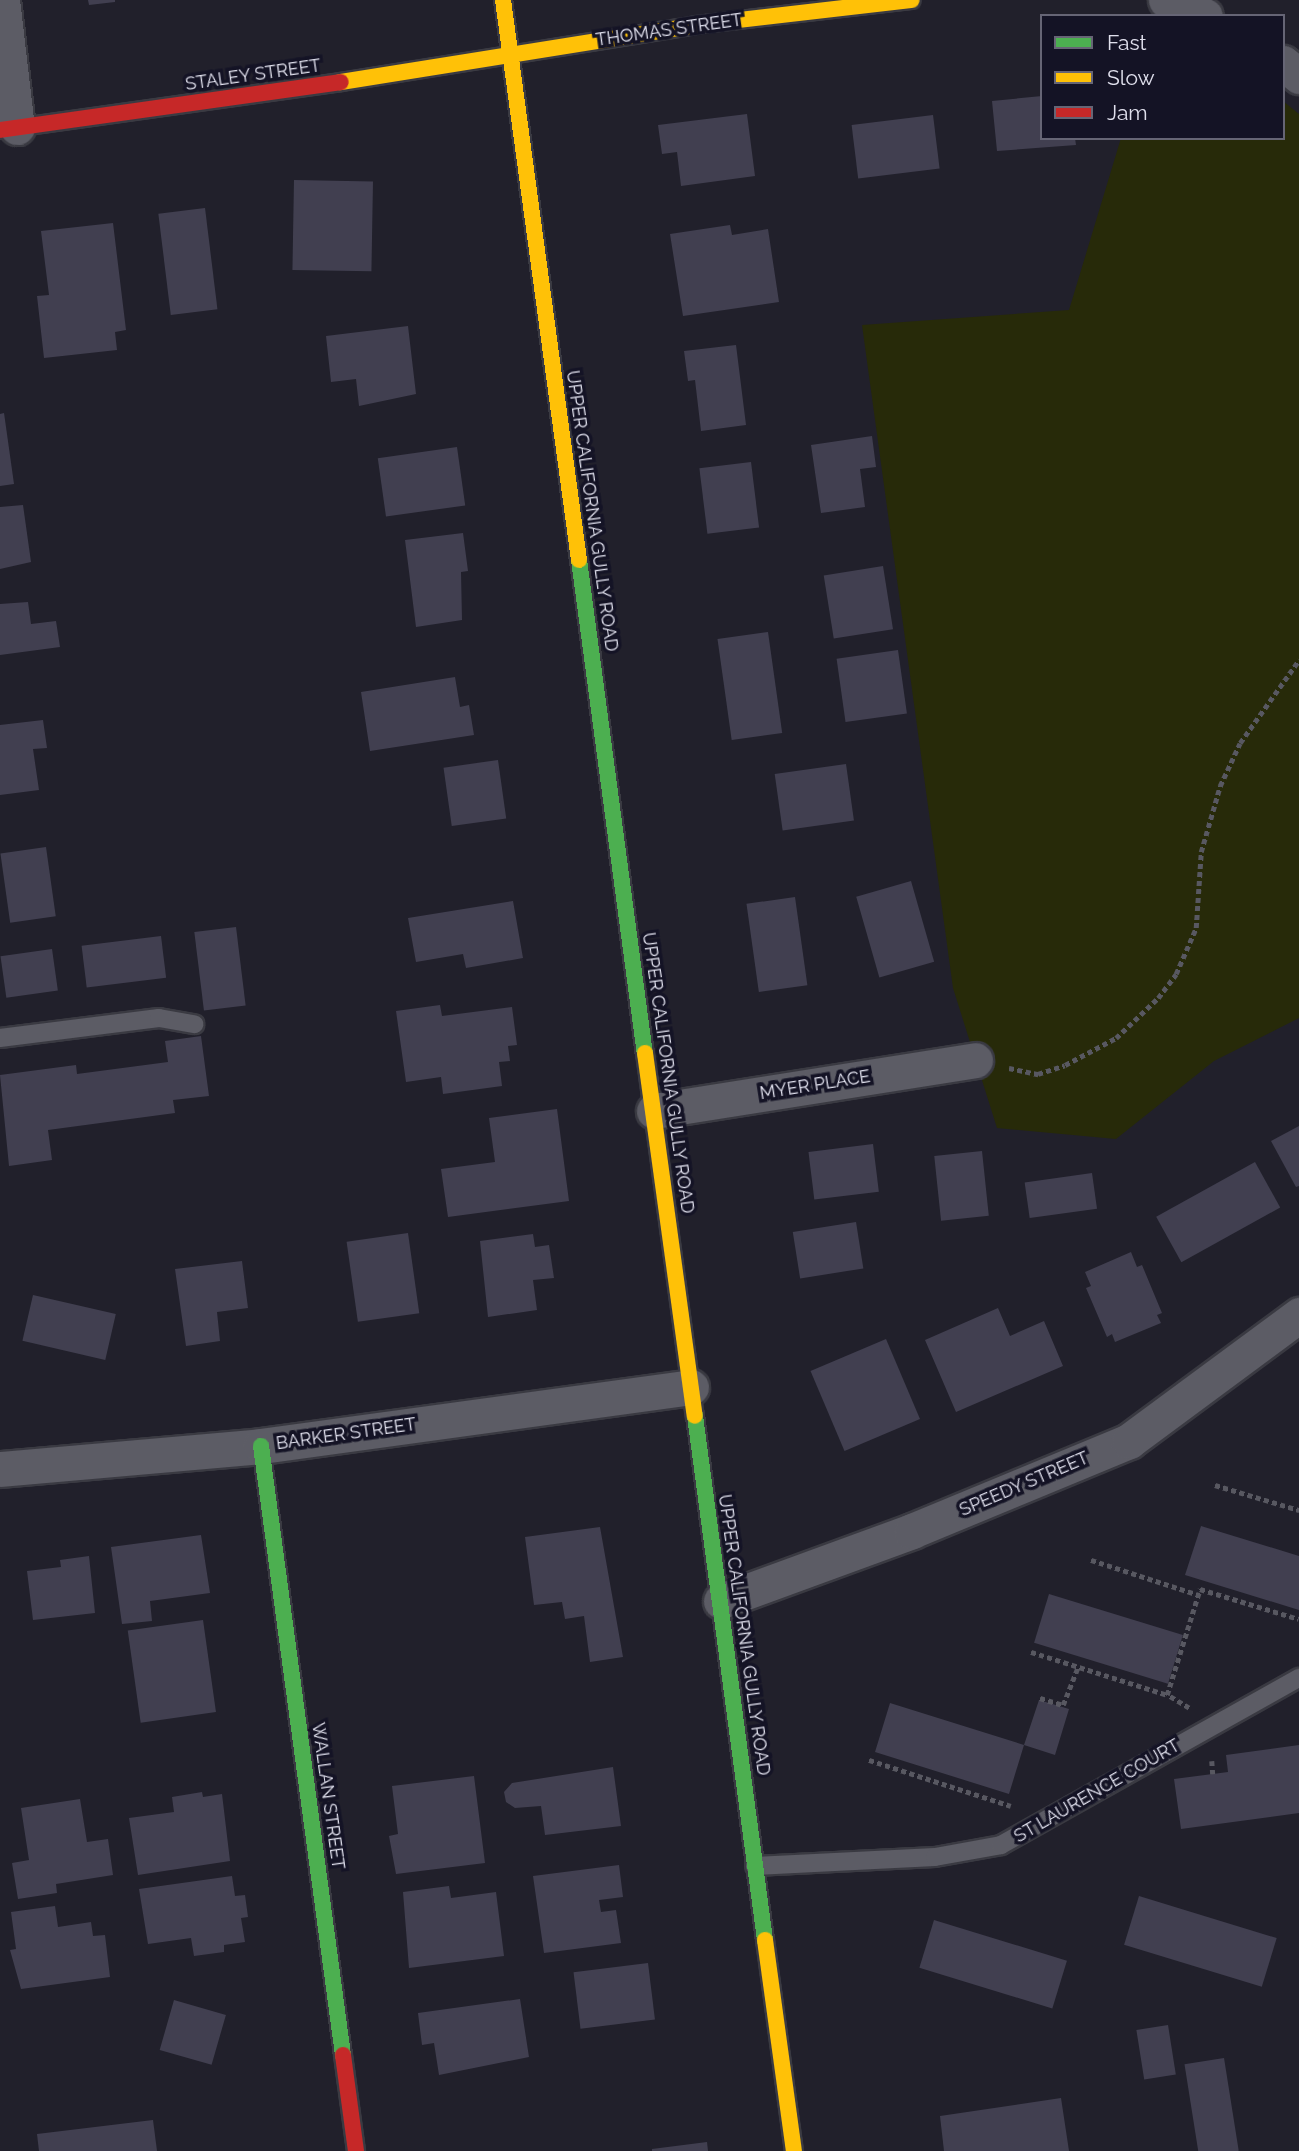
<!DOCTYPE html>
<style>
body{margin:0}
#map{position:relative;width:1299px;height:2151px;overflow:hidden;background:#21202b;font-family:Raleway,sans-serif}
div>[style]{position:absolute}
.green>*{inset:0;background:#272a09}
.building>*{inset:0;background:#413f50;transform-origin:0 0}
.path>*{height:4.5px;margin-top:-2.25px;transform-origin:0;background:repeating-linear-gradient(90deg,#585861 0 5px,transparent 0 8.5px)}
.roads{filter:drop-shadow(2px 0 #3a3a42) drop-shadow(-2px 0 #3a3a42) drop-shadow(0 2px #3a3a42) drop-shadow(0 -2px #3a3a42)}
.lane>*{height:18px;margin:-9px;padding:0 9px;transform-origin:9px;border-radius:9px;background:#5c5c65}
.street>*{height:35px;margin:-17.5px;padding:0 17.5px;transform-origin:17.5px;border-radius:17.5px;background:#5c5c65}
.fast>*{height:16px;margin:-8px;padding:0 8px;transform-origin:8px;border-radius:8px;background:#4caf50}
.slow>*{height:16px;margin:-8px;padding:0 8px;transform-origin:8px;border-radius:8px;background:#ffc107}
.jam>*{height:16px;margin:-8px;padding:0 8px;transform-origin:8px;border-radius:8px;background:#c62828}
span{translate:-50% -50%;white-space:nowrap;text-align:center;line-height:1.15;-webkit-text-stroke:7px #141325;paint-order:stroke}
.street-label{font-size:18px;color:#e0e0ed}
.legend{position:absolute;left:1040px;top:14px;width:245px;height:126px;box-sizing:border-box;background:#141325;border:2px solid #666575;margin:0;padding:9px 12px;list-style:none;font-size:21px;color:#e0e0ed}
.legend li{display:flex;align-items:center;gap:14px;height:35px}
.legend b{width:35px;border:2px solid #666575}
</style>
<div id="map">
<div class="green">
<i style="clip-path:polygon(1283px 101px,1299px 114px,1299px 1018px,1214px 1061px,1116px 1139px,997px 1128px,953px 988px,862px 325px,1069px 310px,1121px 138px,1283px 138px)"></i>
</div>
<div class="building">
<i style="clip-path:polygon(88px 0,115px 0,115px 2px,89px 5px)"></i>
<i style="clip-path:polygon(1042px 96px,1042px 138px,1075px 138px,1076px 145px,997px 151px,992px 101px)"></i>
<i style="clip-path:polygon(747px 114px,755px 176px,681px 186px,677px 152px,662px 154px,658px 125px)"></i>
<i style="left:933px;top:115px;width:54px;height:82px;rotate:83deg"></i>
<i style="left:294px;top:180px;width:79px;height:90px;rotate:1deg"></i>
<i style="left:205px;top:208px;width:102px;height:47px;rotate:83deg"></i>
<i style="clip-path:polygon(113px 223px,126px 330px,115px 332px,117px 350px,44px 358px,37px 296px,49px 295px,41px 231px)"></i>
<i style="clip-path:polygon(730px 225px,732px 235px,768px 229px,779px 302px,683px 316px,670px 234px)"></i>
<i style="clip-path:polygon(408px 326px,416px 394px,359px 406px,356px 379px,331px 382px,326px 336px)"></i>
<i style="clip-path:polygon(736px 345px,746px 425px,701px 431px,695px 380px,688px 381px,684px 351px)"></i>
<i style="clip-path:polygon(4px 413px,14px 484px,0 486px,0 414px)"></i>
<i style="clip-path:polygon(872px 436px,876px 467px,860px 469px,865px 507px,821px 513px,811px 445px)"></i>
<i style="left:457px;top:447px;width:59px;height:80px;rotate:82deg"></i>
<i style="left:751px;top:462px;width:66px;height:52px;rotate:83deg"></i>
<i style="clip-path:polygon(23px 505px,31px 562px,0 569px,0 507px)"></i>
<i style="clip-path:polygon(463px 533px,468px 571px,461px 572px,462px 620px,416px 627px,405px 540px)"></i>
<i style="left:883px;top:566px;width:64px;height:60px;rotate:81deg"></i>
<i style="clip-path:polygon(28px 602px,31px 624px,56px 621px,60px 647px,0 655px,0 604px)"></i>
<i style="left:768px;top:632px;width:102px;height:51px;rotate:82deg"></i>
<i style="left:898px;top:650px;width:64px;height:62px;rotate:82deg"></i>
<i style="clip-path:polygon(455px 677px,460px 707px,469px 705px,474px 735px,370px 751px,361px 692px)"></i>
<i style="clip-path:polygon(43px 720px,47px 748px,33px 749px,39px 790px,0 795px,0 725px)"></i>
<i style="left:498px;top:760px;width:59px;height:55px;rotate:82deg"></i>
<i style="left:846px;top:764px;width:57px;height:72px;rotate:82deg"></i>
<i style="left:46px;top:847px;width:70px;height:46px;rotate:82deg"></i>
<i style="left:911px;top:881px;width:84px;height:57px;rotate:74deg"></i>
<i style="left:795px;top:897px;width:89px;height:49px;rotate:82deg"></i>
<i style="clip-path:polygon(513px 901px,523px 958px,466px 968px,463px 954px,416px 962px,408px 918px)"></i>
<i style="left:236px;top:927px;width:79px;height:42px;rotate:83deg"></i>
<i style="left:161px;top:936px;width:42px;height:80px;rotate:83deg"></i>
<i style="left:52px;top:949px;width:42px;height:52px;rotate:82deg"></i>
<i style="clip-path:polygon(440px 1005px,442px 1016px,512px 1007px,517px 1045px,508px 1046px,510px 1061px,499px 1062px,502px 1086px,443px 1094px,441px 1077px,406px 1082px,396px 1011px)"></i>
<i style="clip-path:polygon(201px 1036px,209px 1096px,173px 1100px,175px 1113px,48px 1130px,52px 1160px,9px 1166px,0 1075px,76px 1065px,77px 1074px,168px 1062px,165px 1041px)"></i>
<i style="clip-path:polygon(557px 1109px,569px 1201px,448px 1217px,441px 1169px,495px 1162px,489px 1118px)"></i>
<i style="clip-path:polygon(1299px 1126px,1299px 1186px,1296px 1187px,1271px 1141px)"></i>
<i style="left:873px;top:1144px;width:48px;height:65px;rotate:83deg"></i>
<i style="left:982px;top:1151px;width:65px;height:48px;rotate:84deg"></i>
<i style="left:1255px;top:1162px;width:52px;height:113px;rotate:61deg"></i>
<i style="left:1092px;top:1173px;width:36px;height:68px;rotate:82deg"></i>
<i style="left:856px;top:1222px;width:47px;height:64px;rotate:81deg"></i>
<i style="left:408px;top:1233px;width:81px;height:62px;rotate:82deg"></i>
<i style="clip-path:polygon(533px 1234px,535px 1247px,549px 1245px,554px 1278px,533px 1280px,537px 1310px,488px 1317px,480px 1241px)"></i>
<i style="clip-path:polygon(1131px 1252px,1137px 1267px,1142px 1265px,1162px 1313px,1157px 1315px,1161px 1323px,1115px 1342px,1112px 1334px,1107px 1337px,1086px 1288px,1091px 1286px,1085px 1272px)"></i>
<i style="clip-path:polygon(242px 1261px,248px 1308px,217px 1312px,220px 1341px,186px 1346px,175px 1269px)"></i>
<i style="left:33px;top:1295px;width:85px;height:47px;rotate:13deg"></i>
<i style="clip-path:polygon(998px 1308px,1010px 1336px,1044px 1321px,1063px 1366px,956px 1412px,925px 1340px)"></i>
<i style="left:886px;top:1339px;width:87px;height:82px;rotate:67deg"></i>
<i style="clip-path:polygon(1201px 1526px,1299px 1556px,1299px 1610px,1185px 1575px)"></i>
<i style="clip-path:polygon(600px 1527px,623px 1657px,590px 1662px,584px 1616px,565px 1619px,562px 1602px,534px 1605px,525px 1537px)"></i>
<i style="clip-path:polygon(201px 1535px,210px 1593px,150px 1601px,152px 1621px,122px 1624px,111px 1547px)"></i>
<i style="clip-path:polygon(89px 1556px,95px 1613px,33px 1620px,27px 1571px,61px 1567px,60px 1560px)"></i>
<i style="left:1049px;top:1594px;width:140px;height:51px;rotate:17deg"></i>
<i style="left:203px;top:1620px;width:93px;height:76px;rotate:82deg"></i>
<i style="clip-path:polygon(1039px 1700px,1069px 1709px,1055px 1755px,1024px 1745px,1009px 1794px,875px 1752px,890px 1703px,1024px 1745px)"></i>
<i style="clip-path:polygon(1299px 1745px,1299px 1813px,1181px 1829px,1174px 1779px,1228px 1772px,1226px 1755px)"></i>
<i style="clip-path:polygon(613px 1767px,621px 1826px,545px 1835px,541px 1806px,515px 1808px,506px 1802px,504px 1792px,512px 1783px)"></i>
<i style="clip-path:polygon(474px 1776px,485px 1863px,396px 1874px,389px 1836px,398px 1834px,392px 1786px)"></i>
<i style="clip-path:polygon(202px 1792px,203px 1797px,222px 1794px,230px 1861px,138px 1875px,129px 1818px,174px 1812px,172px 1797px)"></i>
<i style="clip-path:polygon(80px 1799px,87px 1842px,108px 1839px,113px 1875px,56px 1884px,57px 1893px,18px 1899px,12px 1863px,29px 1860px,21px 1808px)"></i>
<i style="clip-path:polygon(619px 1865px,623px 1897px,599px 1900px,601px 1912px,616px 1910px,621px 1943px,544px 1953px,533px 1876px)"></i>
<i style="clip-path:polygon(232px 1876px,235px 1896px,245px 1895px,248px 1917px,241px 1918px,245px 1942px,224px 1945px,224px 1952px,194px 1956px,191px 1938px,148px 1944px,139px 1889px)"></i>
<i style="clip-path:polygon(449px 1886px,451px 1898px,496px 1892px,504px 1956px,409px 1968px,403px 1892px)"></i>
<i style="left:1139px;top:1896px;width:144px;height:51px;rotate:17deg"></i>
<i style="clip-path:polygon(55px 1906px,58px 1927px,91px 1922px,93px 1936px,105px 1935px,110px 1977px,21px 1989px,10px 1950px,16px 1949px,11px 1912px)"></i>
<i style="left:934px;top:1920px;width:139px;height:50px;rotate:17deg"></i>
<i style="left:648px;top:1963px;width:57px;height:75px;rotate:83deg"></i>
<i style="clip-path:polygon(520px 1999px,529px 2057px,439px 2075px,434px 2043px,422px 2045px,418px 2013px)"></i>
<i style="left:174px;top:2000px;width:54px;height:52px;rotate:16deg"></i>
<i style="left:1168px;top:2025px;width:50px;height:32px;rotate:81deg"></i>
<i style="left:1224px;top:2058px;width:94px;height:40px;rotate:81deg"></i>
<i style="clip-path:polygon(1061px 2098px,1069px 2151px,944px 2151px,940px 2116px)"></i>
<i style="clip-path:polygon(153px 2120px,157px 2151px,39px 2151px,37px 2134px)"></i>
<i style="clip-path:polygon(707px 2142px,708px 2151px,652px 2151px,652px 2149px)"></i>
</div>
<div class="path">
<i style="left:1009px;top:1068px;width:30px;rotate:12deg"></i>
<i style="left:1038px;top:1074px;width:28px;rotate:-18deg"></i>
<i style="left:1065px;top:1065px;width:58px;rotate:-27.9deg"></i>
<i style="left:1116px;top:1038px;width:58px;rotate:-43.6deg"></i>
<i style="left:1158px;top:998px;width:30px;rotate:-53deg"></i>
<i style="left:1176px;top:974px;width:50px;rotate:-66.5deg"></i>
<i style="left:1196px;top:928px;width:76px;rotate:-86.2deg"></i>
<i style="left:1201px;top:852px;width:69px;rotate:-73.9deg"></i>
<i style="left:1220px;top:786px;width:47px;rotate:-65.1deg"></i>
<i style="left:1240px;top:743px;width:102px;rotate:-54.6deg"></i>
<i style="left:1215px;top:1485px;width:88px;rotate:16.6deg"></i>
<i style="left:1091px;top:1560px;width:114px;rotate:18deg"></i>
<i style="left:1031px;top:1652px;width:143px;rotate:17.5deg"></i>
<i style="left:1040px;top:1698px;width:24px;rotate:17deg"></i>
<i style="left:1063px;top:1705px;width:41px;rotate:-68.5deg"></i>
<i style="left:1189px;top:1708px;width:26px;rotate:-149deg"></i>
<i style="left:1167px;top:1695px;width:111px;rotate:-72.7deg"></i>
<i style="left:1200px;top:1589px;width:103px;rotate:16.9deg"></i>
<i style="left:869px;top:1760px;width:149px;rotate:17.9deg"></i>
<i style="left:1212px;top:1761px;width:13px;rotate:86deg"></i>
</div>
<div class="roads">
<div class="lane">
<i style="left:0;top:1038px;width:160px;rotate:-7.2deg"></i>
<i style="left:159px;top:1018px;width:36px;rotate:10deg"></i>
<i style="left:755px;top:1866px;width:180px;rotate:-2.9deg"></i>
<i style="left:935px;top:1857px;width:67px;rotate:-10.3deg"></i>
<i style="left:1001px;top:1845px;width:342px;rotate:-29.3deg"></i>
</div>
<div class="street">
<i style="left:2px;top:0;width:128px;rotate:83.3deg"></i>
<i style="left:1166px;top:0;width:42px;rotate:22.3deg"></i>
<i style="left:1283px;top:63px;width:21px;rotate:39deg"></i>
<i style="left:654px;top:1111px;width:325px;rotate:-9deg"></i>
<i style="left:0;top:1469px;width:262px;rotate:-5deg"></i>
<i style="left:261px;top:1446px;width:434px;rotate:-7.8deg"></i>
<i style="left:721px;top:1601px;width:203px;rotate:-20.1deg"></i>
<i style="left:912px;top:1531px;width:235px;rotate:-22.5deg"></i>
<i style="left:1129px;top:1441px;width:212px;rotate:-36.5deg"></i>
</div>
<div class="fast">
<i style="left:579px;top:560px;width:497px;rotate:82.4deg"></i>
<i style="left:695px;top:1416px;width:529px;rotate:82.39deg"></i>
<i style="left:261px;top:1446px;width:614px;rotate:82.33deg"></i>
</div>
<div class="slow">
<i style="left:503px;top:0;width:565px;rotate:82.27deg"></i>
<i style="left:341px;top:82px;width:360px;rotate:-9.1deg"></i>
<i style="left:696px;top:25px;width:217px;rotate:-6.6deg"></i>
<i style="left:645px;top:1053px;width:366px;rotate:82.2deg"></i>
<i style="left:765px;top:1940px;width:213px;rotate:82.2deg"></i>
</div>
<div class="jam">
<i style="left:0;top:130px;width:344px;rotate:-8deg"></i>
<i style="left:343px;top:2055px;width:97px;rotate:82.3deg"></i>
</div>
</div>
<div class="street-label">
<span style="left:669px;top:30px;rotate:-8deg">THOMAS STREET</span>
<span style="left:253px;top:75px;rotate:-8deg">STALEY STREET</span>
<span style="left:592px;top:511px;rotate:82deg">UPPER CALIFORNIA GULLY ROAD</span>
<span style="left:668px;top:1073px;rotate:82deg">UPPER CALIFORNIA GULLY ROAD</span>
<span style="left:815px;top:1085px;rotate:-9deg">MYER PLACE</span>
<span style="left:346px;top:1434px;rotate:-8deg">BARKER STREET</span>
<span style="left:1024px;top:1484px;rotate:-23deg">SPEEDY STREET</span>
<span style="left:744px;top:1635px;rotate:82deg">UPPER CALIFORNIA GULLY ROAD</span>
<span style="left:1097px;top:1791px;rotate:-30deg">ST LAURENCE COURT</span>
<span style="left:328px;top:1796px;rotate:82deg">WALLAN STREET</span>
</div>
<ul class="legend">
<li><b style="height:9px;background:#4caf50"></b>Fast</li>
<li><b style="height:9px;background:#ffc107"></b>Slow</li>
<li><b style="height:9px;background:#c62828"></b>Jam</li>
</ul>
</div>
